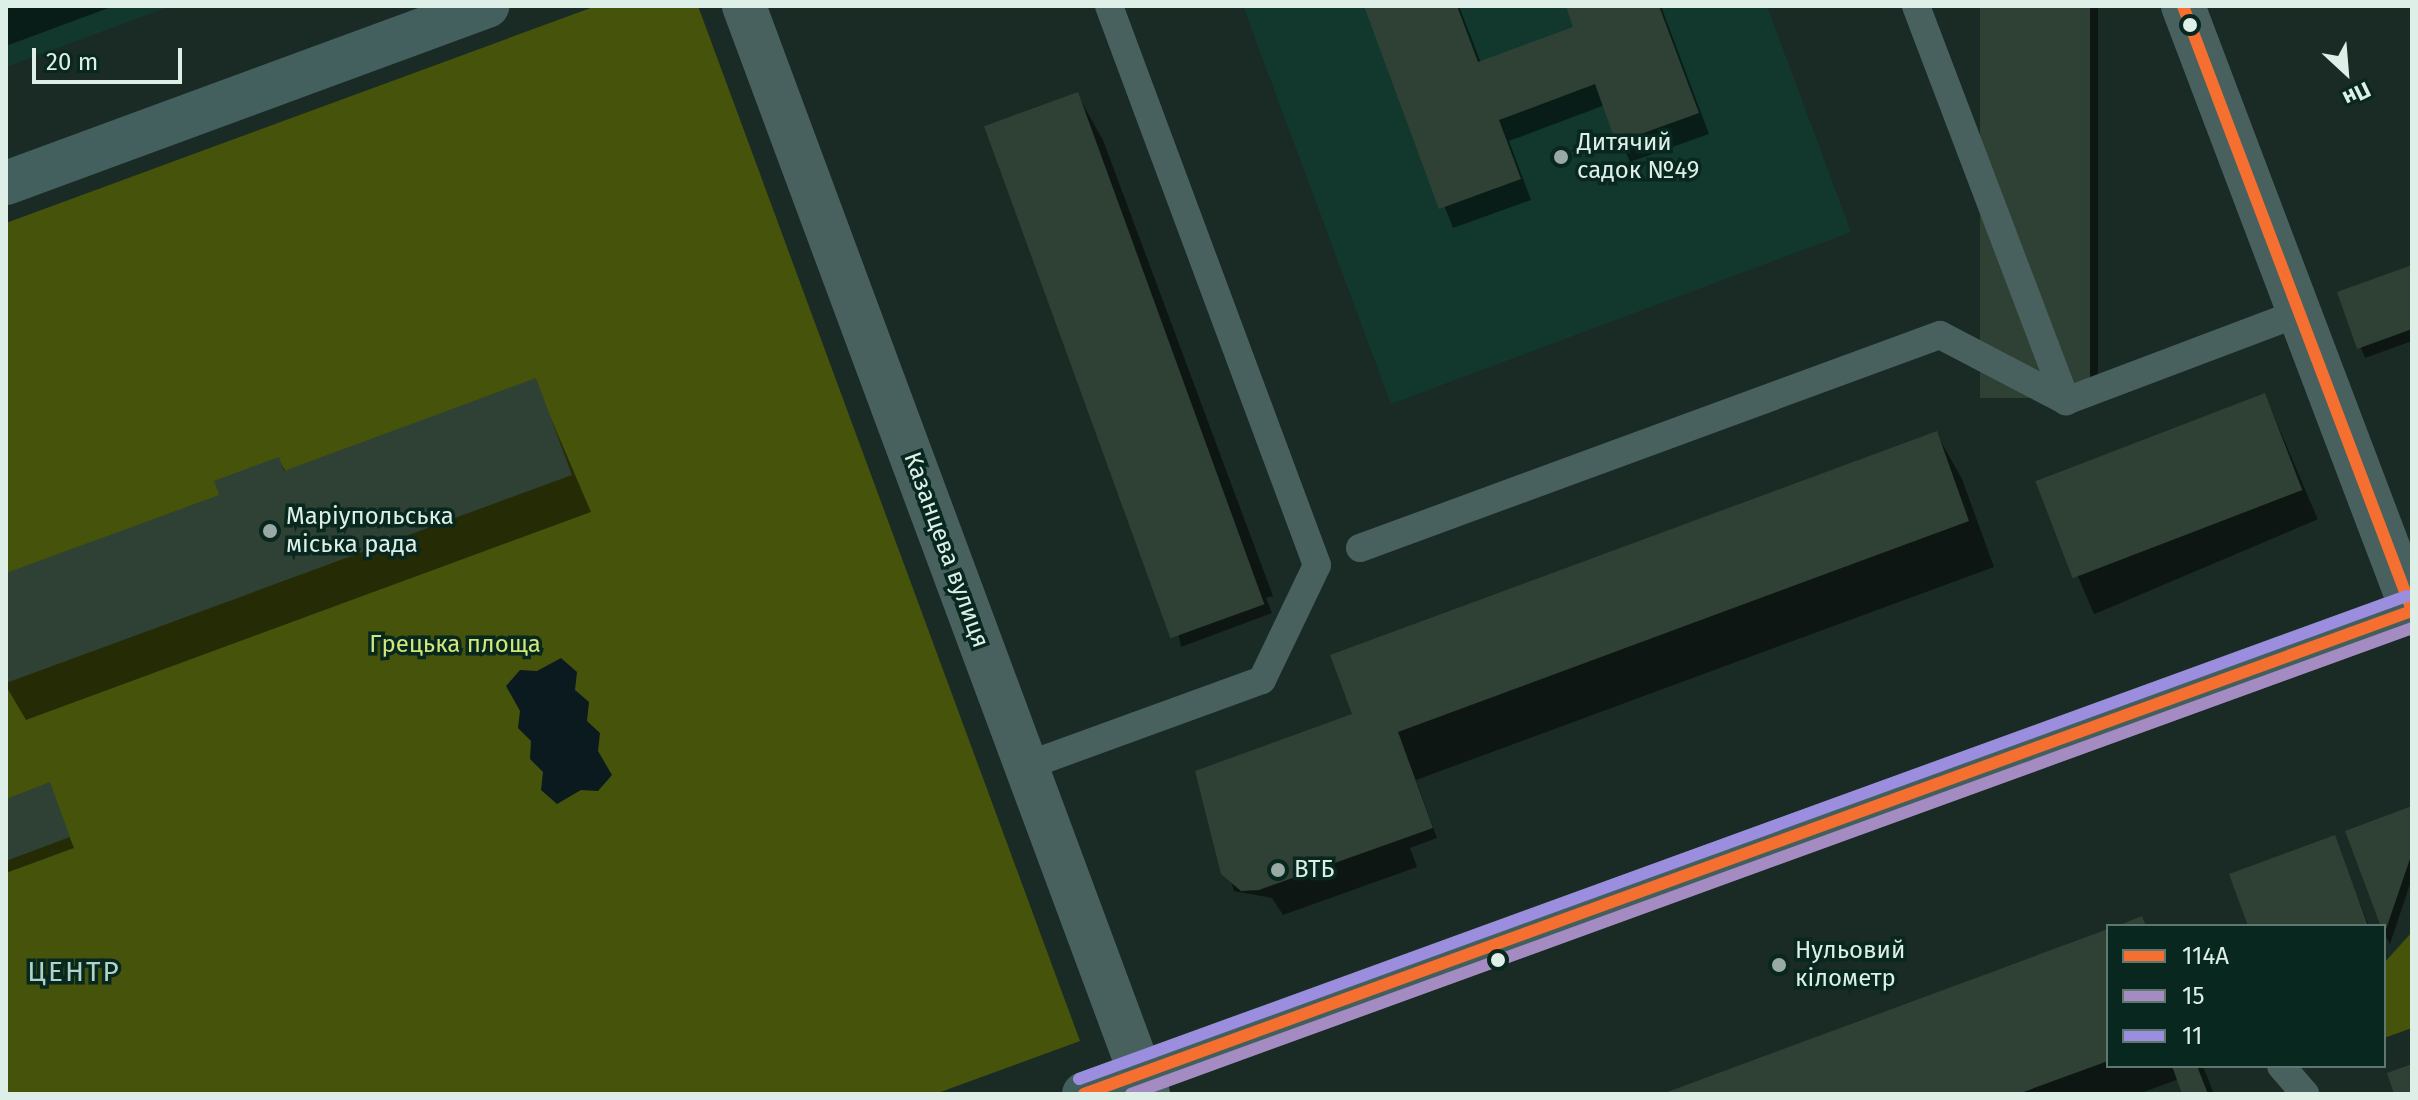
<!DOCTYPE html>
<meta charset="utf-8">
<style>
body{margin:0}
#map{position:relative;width:2418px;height:1100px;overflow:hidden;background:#1a2a25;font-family:"Fira Sans",sans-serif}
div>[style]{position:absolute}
.built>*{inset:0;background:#12382d}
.green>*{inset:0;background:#46540b}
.water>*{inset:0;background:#0b1a1e}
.shadow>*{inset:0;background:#0007;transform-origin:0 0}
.building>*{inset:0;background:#2f4134;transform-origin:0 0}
.service>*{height:28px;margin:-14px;padding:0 14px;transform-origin:14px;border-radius:14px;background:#48615f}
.minor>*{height:44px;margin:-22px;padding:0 22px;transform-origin:22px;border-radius:22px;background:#48615f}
.secondary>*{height:44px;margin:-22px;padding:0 22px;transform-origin:22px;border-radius:22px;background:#435f5e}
.trunk>*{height:44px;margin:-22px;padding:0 22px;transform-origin:22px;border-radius:22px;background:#425f5e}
.bus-1>*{height:12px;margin:-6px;padding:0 6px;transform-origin:6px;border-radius:6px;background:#f46f30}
.bus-2>*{height:12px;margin:-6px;padding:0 6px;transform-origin:6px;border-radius:6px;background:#a48cc3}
.bus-3>*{height:12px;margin:-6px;padding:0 6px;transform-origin:6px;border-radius:6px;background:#9b8edf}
.dots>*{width:22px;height:22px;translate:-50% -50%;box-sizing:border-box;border:4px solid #08271e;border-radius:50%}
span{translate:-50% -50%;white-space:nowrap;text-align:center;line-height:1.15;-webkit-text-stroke:7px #08271e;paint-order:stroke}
.poi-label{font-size:24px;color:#deefe8}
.left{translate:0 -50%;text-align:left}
.street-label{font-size:24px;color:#deefe8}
.park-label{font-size:24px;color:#d1e77a}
.quarter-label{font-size:28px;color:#b1d3c6;letter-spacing:2px}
.frame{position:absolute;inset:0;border:8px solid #deefe8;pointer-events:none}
.legend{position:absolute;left:2106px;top:924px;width:280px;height:144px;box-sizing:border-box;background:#08271e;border:2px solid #5e776f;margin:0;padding:10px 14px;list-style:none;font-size:24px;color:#deefe8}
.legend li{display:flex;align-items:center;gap:16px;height:40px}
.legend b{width:40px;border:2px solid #5e776f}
.north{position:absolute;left:2306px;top:32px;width:80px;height:80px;-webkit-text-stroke:6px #08271e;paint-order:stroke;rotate:154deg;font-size:22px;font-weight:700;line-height:32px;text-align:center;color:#deefe8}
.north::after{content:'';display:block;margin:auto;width:28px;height:36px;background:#deefe8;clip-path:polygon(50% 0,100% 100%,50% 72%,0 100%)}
.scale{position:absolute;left:32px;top:48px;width:150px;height:36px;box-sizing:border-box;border:4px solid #deefe8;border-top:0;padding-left:10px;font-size:24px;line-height:28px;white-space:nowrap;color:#deefe8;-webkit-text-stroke:6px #08271e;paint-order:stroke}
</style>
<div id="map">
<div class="built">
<i style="clip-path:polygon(6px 6px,171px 6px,6px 67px)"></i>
<i style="clip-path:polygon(1243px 6px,1767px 6px,1851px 232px,1391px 404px)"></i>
</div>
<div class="green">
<i style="clip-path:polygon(596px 6px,698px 6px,1080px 1041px,935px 1094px,6px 1094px,6px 223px)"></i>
<i style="clip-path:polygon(2412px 932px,2412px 1028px,2384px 1038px,2384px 963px)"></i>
</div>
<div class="water">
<i style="clip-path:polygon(561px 658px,577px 672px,575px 690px,589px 702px,587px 721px,600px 733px,598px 751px,612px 775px,598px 791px,581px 790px,557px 804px,541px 790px,543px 772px,530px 759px,531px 741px,518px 728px,520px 711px,506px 686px,520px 670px,537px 671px)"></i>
</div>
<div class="shadow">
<i style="clip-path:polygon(6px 6px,114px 6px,6px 46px)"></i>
<i style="clip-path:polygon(1366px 6px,1459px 6px,1481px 63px,1576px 28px,1568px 6px,1661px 6px,1709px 134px,1630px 162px,1605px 105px,1509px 141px,1531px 200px,1453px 228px)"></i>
<i style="left:1982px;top:6px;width:116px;height:392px"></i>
<i style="clip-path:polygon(1077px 94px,1103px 140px,1273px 596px,1266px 598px,1272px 613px,1181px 647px)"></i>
<i style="clip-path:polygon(2412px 267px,2412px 341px,2365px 358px,2339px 294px)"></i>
<i style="clip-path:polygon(535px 381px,591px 512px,26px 720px,6px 686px,6px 575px,221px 496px,279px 460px,286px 472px)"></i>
<i style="left:2265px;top:395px;width:135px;height:243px;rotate:67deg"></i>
<i style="clip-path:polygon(1936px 433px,1962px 479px,1994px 567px,1416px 780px,1437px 838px,1410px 848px,1417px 867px,1283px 915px,1272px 898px,1234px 891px,1197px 772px,1355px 715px)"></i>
<i style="clip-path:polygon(49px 785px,74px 848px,6px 873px,6px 801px)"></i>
<i style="clip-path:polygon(2412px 808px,2412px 878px,2390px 944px,2384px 933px)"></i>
<i style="clip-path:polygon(2334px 838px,2369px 926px,2251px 926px)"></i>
<i style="clip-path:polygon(2108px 931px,2108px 1066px,2203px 1066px,2214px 1094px,2185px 1094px,2179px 1079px,2138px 1094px,1667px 1094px)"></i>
</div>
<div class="building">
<i style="clip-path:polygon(1364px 6px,1457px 6px,1478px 62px,1573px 27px,1566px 6px,1659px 6px,1699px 113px,1616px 143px,1595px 84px,1499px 120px,1521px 179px,1439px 209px)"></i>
<i style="left:1980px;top:6px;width:110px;height:392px"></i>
<i style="left:1078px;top:92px;width:545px;height:100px;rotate:70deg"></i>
<i style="clip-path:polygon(2412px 265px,2412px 329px,2357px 349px,2337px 292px)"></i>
<i style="clip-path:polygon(536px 378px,572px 475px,6px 683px,6px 573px,219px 495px,214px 481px,246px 469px,279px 457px,284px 471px)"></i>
<i style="left:2265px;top:393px;width:104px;height:246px;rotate:69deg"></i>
<i style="clip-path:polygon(1937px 431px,1969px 521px,1398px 732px,1433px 828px,1259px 890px,1241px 891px,1221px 874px,1195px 771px,1352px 714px,1330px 655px)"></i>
<i style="clip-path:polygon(50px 782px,70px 837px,6px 861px,6px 799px)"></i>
<i style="clip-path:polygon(2412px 806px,2412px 853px,2384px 935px,2345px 831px)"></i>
<i style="clip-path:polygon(2335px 835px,2368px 926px,2248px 926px,2229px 874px)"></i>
<i style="clip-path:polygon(2142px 916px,2146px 926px,2117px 926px)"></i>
<i style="clip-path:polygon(2108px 929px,2108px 1061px,2018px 1094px,1662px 1094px)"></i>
<i style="clip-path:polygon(2412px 1064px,2412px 1094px,2394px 1094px,2387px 1073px)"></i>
<i style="clip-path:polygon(2172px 1066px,2197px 1066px,2208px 1094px,2182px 1094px)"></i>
</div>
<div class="service">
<i style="left:1916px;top:6px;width:423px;rotate:69.2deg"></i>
<i style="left:1360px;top:548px;width:618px;rotate:-20.17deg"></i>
<i style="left:1940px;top:335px;width:142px;rotate:27.6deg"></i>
<i style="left:2066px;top:401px;width:249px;rotate:-20.7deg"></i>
<i style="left:1026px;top:766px;width:251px;rotate:-20deg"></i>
<i style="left:1262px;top:680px;width:127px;rotate:-64.4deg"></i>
<i style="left:1317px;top:565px;width:596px;rotate:-110.41deg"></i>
<i style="left:2281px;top:1066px;width:37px;rotate:49deg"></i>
</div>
<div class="minor">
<i style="left:744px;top:6px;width:1161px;rotate:69.63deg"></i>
<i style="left:2183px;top:6px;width:646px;rotate:69.24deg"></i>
</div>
<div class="secondary">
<i style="left:6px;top:183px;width:513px;rotate:-20.2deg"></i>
</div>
<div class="trunk">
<i style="left:1084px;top:1094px;width:1413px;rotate:-19.99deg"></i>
</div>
<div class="bus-1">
<i style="left:2183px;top:6px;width:646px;rotate:69.24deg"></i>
<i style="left:1084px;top:1094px;width:1413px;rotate:-19.99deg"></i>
</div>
<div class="bus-2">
<i style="left:1131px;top:1094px;width:1363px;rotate:-19.99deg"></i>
</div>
<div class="bus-3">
<i style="left:1079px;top:1079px;width:1413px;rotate:-19.99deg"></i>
</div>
<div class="dots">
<i style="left:2190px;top:25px;background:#deefe8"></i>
<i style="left:1561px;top:157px;background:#99aaa4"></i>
<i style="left:270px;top:531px;background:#99aaa4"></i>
<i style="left:1278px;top:870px;background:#99aaa4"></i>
<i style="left:1498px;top:960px;background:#deefe8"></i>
<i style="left:1779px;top:965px;background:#99aaa4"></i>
</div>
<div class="poi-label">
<span class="left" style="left:1577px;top:157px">Дитячий<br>садок №49</span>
<span class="left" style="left:286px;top:531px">Маріупольська<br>міська рада</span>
<span class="left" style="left:1294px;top:870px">ВТБ</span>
<span class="left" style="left:1795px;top:965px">Нульовий<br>кілометр</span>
</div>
<div class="street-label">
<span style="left:946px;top:550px;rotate:70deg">Казанцева вулиця</span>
</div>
<div class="park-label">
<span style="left:455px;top:645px">Грецька площа</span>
</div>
<div class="quarter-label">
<span style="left:74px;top:972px">ЦЕНТР</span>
</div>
<div class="frame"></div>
<ul class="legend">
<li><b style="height:10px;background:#f46f30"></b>114А</li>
<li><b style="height:10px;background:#a48cc3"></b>15</li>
<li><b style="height:10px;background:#9b8edf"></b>11</li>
</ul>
<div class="north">Пн</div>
<div class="scale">20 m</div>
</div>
